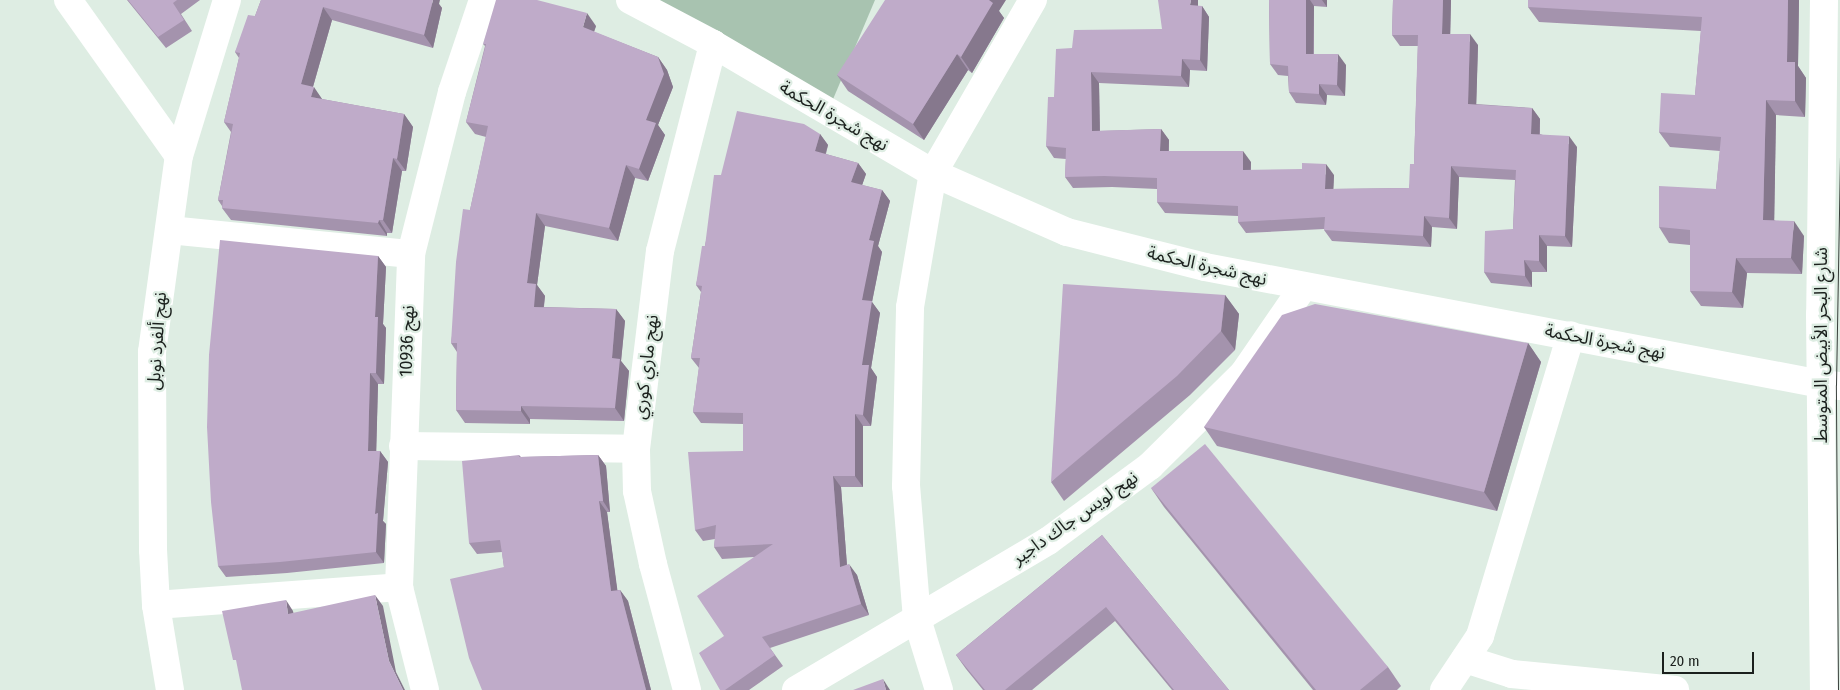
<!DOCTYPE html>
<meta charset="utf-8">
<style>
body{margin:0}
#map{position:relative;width:1840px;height:690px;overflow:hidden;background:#deede3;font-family:"Fira Sans Condensed","Noto Sans Arabic",sans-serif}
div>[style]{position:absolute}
.green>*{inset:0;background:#a8c3b0}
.minor>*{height:28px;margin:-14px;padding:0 14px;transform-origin:14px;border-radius:14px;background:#fff}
.tram>*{height:1px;margin:-0.5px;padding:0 0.5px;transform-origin:0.5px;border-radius:0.5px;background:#393f3b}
.wall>*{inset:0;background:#a493ad}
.shaded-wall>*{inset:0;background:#86788d}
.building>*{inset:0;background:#bfabc9}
span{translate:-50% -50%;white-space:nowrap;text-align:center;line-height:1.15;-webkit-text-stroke:4.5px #deede3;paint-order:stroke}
.street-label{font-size:18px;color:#1b201d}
.scale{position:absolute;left:1662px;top:652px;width:92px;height:22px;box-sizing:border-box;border:2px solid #1b201d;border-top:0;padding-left:6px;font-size:15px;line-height:18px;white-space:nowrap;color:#1b201d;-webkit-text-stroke:4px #deede3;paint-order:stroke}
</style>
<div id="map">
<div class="green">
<i style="clip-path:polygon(657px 0,875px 0,831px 104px)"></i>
</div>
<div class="minor">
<i style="left:68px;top:0;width:191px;rotate:54.6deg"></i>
<i style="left:630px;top:0;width:94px;rotate:27.9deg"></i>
<i style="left:713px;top:44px;width:255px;rotate:30.4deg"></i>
<i style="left:933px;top:173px;width:146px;rotate:23.8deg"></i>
<i style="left:1067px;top:232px;width:142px;rotate:14.2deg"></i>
<i style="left:1205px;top:267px;width:627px;rotate:10.75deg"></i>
<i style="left:1821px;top:384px;width:19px;rotate:6deg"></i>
<i style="left:1824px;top:0;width:314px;rotate:90.7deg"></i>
<i style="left:1820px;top:314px;width:376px;rotate:89.4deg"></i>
<i style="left:169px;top:230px;width:243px;rotate:5.7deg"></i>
<i style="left:403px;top:446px;width:233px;rotate:0.7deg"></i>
<i style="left:156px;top:605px;width:244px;rotate:-4.2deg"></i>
<i style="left:1465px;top:659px;width:49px;rotate:17.7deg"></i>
<i style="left:1512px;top:674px;width:164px;rotate:5.6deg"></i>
<i style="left:170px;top:690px;width:86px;rotate:-99.4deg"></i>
<i style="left:156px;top:605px;width:55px;rotate:-93.1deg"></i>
<i style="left:153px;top:550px;width:198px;rotate:-90.3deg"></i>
<i style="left:152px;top:352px;width:198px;rotate:-82.2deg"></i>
<i style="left:179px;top:156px;width:163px;rotate:-72.9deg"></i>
<i style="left:425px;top:690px;width:106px;rotate:-104.2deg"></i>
<i style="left:399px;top:587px;width:333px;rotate:-87.9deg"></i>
<i style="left:411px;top:254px;width:167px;rotate:-75.8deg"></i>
<i style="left:452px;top:92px;width:97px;rotate:-71.4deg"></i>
<i style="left:687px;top:690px;width:131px;rotate:-105.1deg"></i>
<i style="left:653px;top:564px;width:75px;rotate:-102.4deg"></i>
<i style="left:637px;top:491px;width:42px;rotate:-91.4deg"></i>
<i style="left:636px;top:449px;width:199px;rotate:-83.1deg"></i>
<i style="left:660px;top:251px;width:214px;rotate:-75.6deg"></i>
<i style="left:796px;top:690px;width:293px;rotate:-30.6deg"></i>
<i style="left:1048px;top:541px;width:127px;rotate:-36.3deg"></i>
<i style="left:1150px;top:466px;width:132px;rotate:-44.7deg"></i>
<i style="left:1244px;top:373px;width:104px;rotate:-55.5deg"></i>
<i style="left:939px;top:690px;width:74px;rotate:-107.2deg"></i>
<i style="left:917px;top:619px;width:133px;rotate:-94.7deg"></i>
<i style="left:906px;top:486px;width:179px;rotate:-88.7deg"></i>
<i style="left:910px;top:307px;width:136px;rotate:-80.3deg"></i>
<i style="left:933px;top:173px;width:200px;rotate:-60deg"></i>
<i style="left:1444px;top:690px;width:65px;rotate:-56.3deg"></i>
<i style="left:1480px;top:636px;width:314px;rotate:-73.2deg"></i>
</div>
<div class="tram">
<i style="left:1838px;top:690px;width:305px;rotate:-90.4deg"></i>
<i style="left:1836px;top:385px;width:228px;rotate:-89deg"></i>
</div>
<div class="wall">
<i style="clip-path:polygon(127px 0,200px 0,181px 14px,192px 31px,166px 48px)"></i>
<i style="clip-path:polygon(261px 0,439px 4px,442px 8px,433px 48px,332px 20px,313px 87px,322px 99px,404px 114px,413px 127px,406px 171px,402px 171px,392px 233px,387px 233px,387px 236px,231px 220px,222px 208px,222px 206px,218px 200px,231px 132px,224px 122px,239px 58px,235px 52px,255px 16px)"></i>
<i style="clip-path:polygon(1269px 0,1327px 0,1327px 7px,1314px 6px,1314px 54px,1346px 65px,1345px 96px,1327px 95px,1326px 105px,1296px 103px,1289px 92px,1288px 76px,1278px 75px,1270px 64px)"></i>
<i style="clip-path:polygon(1393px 0,1451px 0,1450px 34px,1478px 45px,1476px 104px,1532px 108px,1540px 119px,1540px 134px,1577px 147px,1572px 247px,1547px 246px,1547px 272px,1532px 272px,1532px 287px,1491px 283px,1484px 272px,1513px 229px,1515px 180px,1459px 177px,1457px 229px,1432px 227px,1431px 247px,1332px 241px,1324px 230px,1324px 229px,1246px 233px,1238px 222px,1238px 216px,1165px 213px,1157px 202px,1157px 189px,1112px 187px,1073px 188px,1065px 177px,1066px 159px,1054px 158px,1046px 146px,1054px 97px,1072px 48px,1162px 29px,1198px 6px,1202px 6px,1209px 17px,1207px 71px,1190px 70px,1189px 87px,1099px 83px,1100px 131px,1161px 129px,1169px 140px,1169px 151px,1251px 162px,1251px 170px,1334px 175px,1333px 189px,1409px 188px,1414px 164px,1418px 46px,1400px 46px,1392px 35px)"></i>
<i style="clip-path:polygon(1799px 0,1798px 66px,1806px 78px,1805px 117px,1776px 115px,1774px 220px,1804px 236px,1802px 274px,1747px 273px,1743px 308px,1701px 306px,1690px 291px,1690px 245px,1669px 243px,1659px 227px,1716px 189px,1720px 151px,1670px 147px,1659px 132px,1695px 95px,1701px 31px,1539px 22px,1528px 7px)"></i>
<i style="clip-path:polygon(999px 11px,1004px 18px,972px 73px,968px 70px,924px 140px,848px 91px,837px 75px)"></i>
<i style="clip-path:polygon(596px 26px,594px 32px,658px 57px,667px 70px,673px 87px,658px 125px,665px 135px,648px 181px,635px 178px,618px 241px,545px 226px,537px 285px,545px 296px,544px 307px,616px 309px,625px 321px,621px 361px,629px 371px,624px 421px,530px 419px,530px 424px,465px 423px,456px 410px,457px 352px,451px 343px,470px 210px,486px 137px,475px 134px,466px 122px,485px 46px,483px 44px)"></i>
<i style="clip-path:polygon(820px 134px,828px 145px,826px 154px,858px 163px,866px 174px,862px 185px,882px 190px,890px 201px,878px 246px,882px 252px,872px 302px,880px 313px,871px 368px,877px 377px,871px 426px,863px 426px,863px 487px,841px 487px,847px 565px,857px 575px,869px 615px,770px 648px,783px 666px,749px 690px,720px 690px,724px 636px,754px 557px,722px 559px,714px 547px,715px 539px,703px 541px,695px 530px,743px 451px,743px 424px,701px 423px,693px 412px,699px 368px,691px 358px,701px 292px,696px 285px,721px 175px)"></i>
<i style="clip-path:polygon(378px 256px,386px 267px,383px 324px,386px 328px,384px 384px,378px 384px,376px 451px,380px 451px,388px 462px,383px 521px,386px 524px,384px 563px,287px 573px,226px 577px,218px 566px)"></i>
<i style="clip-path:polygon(1225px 295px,1239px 314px,1235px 350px,1190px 395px,1064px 501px,1051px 482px)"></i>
<i style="clip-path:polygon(1528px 343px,1541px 362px,1497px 511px,1217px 446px,1204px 427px)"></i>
<i style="clip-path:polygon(519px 455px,521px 457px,598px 455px,606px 466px,610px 512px,607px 512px,617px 590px,620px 590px,628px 601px,651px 690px,482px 690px,504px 567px,502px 552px,477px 554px,469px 543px)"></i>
<i style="clip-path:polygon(1151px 488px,1388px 667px,1401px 686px,1397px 690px,1313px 690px,1164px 507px)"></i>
<i style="clip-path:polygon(1102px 535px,1229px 690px,1172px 690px,1115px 621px,1032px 690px,983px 690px,966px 669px,956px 655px)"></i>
</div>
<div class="shaded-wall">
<i style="clip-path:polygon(433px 0,440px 0,439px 4px,442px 8px,433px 48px,424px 35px)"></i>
<i style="clip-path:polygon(987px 0,1006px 0,999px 11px,1004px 18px,972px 73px,961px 57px)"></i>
<i style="clip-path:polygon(1191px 0,1198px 0,1198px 16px,1190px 5px)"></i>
<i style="clip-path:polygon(1306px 0,1310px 0,1314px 6px,1313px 65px,1306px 54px)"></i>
<i style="clip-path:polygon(1322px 0,1327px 0,1327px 7px)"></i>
<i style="clip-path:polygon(1443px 0,1451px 0,1450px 46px,1442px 34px)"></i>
<i style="clip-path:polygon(1788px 0,1799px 0,1798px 66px,1806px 78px,1805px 117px,1795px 101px,1787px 62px)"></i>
<i style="clip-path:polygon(1202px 6px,1209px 17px,1207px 71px,1200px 60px)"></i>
<i style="clip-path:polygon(323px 7px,332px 20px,310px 97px,301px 84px)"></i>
<i style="clip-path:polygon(587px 13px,596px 26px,591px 40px,583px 27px)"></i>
<i style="clip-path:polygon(1470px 34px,1478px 45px,1476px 115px,1468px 104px)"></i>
<i style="clip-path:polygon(957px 54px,968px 70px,924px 140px,913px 124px)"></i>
<i style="clip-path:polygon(1338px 54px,1346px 65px,1345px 96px,1337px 85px)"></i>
<i style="clip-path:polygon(658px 57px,667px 70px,673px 87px,658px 125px,665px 135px,648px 181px,639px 169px,646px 120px)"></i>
<i style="clip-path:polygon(1182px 59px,1190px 70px,1189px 87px,1181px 76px)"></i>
<i style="clip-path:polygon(1091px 72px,1099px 83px,1100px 142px,1092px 131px)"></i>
<i style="clip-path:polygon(1319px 84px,1327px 95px,1326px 105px,1319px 94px)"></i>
<i style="clip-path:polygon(314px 87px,322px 99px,311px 97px)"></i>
<i style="clip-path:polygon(1766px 100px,1776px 115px,1774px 235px,1763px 220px)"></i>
<i style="clip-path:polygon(1532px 108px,1540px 119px,1539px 145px,1531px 134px)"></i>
<i style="clip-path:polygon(404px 114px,413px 127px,406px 171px,397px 159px)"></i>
<i style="clip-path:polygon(1161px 129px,1169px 140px,1168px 162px,1160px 151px)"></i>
<i style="clip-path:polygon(820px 134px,828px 145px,823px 162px,815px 151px)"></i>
<i style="clip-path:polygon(1569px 136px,1577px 147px,1572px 247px,1565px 236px)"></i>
<i style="clip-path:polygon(1243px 151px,1251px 162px,1250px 181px,1243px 170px)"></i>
<i style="clip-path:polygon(393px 158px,402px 171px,392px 233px,383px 220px)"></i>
<i style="clip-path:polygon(858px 163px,866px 174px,859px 194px,851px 182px)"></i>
<i style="clip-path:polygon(1326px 164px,1334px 175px,1333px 200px,1325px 189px)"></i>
<i style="clip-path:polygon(626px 165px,635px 178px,618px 241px,609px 228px)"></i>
<i style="clip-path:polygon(1451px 166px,1459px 177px,1457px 229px,1449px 218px)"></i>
<i style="clip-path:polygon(882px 190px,890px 201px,878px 246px,882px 252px,872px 302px,880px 313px,871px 368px,877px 377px,871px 426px,863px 415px,862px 365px,862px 300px,869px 240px)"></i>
<i style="clip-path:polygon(536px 213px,545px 226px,537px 285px,545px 296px,542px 320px,534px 307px,527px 283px)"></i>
<i style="clip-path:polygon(1424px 216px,1432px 227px,1431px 247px,1423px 236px)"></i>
<i style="clip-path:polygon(379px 220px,387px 233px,387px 236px,378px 223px)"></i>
<i style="clip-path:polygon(1794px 221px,1804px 236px,1802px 274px,1791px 258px)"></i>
<i style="clip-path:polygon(1539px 235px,1547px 246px,1547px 272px,1539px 261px)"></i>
<i style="clip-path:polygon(378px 256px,386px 267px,383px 324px,386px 328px,384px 384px,376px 373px,375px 317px)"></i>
<i style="clip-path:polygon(1736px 258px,1747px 273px,1743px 308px,1732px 292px)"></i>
<i style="clip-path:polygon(1524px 260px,1532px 272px,1532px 287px,1525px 276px)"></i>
<i style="clip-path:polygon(1225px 295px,1239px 314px,1235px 350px,1221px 331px)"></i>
<i style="clip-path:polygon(616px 309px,625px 321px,621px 361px,629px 371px,624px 421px,615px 408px,612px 358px)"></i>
<i style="clip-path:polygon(1528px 343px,1541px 362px,1497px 511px,1484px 492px)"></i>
<i style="clip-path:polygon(370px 373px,378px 384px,376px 462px,368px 451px)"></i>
<i style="clip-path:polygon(521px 406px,530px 419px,530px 424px,521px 411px)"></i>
<i style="clip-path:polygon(855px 414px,863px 426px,863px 487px,855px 476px)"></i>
<i style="clip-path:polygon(380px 451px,388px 462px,383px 521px,386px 524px,384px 563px,376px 552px,375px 514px)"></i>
<i style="clip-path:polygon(598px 455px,606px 466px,610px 512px,603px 501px)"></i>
<i style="clip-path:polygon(833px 476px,841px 487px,848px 579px,840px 567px)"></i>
<i style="clip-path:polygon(599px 501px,607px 512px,619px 602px,611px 591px)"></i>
<i style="clip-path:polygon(849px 564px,857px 575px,869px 615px,861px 604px)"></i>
<i style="clip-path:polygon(620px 590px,628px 601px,651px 690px,646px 690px)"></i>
<i style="clip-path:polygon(375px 595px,383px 606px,396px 672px,405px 690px,403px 690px,389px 661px)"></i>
<i style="clip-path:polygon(286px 600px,293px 611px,296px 625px,288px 614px)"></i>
<i style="clip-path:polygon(883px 679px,890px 690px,886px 690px)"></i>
</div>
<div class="building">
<i style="clip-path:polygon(128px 0,177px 0,173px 3px,184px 20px,158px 37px)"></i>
<i style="clip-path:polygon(261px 0,433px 0,424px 35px,323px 7px,301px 84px,314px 87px,311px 97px,404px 114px,397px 159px,393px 158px,383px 220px,379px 220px,378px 223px,222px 208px,223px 200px,218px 200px,233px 124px,224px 122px,240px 53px,235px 52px,248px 15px,255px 16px)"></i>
<i style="clip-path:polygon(496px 0,537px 0,587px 13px,583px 27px,658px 57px,664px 74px,646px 120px,656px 123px,639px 169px,626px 165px,609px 228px,536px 213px,527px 283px,536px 284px,534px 307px,616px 309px,612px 358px,620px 359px,615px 408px,521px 406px,521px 411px,456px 410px,457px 343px,451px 343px,456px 262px,463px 209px,470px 210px,488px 126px,466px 122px,486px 44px,483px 44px)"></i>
<i style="clip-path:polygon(885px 0,989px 0,993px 3px,961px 57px,957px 54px,913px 124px,837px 75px)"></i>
<i style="clip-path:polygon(1158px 0,1191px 0,1190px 5px,1202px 6px,1200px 60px,1182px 59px,1181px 76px,1091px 72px,1092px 131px,1161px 129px,1160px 151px,1243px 151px,1243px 170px,1302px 169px,1302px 163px,1326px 164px,1325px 189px,1409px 188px,1410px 164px,1414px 164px,1418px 35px,1392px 35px,1393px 0,1443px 0,1442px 34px,1470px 34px,1468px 104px,1532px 108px,1531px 134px,1569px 136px,1565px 236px,1539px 235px,1539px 261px,1524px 260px,1525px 276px,1484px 272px,1485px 231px,1513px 229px,1516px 170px,1451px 166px,1449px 218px,1424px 216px,1423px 236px,1324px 230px,1325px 217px,1238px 222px,1238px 206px,1157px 202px,1157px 178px,1104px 176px,1065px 177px,1066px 148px,1046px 146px,1048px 97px,1054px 97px,1056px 49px,1072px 48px,1074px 30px,1162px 29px)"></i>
<i style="clip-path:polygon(1269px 0,1306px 0,1306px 54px,1338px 54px,1337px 85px,1319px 84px,1319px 94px,1289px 92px,1288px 66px,1270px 64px)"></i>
<i style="clip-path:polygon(1528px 0,1788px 0,1787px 62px,1795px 62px,1795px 101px,1766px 100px,1763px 220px,1794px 221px,1791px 258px,1736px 258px,1732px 292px,1690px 291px,1690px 230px,1659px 227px,1659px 186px,1716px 189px,1721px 137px,1659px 132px,1661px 93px,1695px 95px,1702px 17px,1528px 7px)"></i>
<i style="clip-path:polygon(737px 111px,804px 124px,820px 134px,815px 151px,858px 163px,851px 182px,882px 190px,869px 240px,874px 241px,862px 300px,872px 301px,862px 365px,869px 365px,863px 415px,855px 414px,855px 476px,833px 476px,840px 567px,849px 564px,861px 604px,762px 637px,775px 655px,725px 690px,720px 690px,699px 653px,724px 636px,697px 596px,773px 544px,714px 547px,716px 525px,695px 530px,688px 452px,743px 451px,743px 413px,693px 412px,700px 358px,691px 358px,702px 286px,696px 285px,702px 246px,705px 246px,714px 175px,721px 175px)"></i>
<i style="clip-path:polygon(220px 240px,378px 256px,375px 317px,378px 317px,376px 373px,370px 373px,368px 451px,380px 451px,375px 514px,378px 513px,376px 552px,280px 562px,218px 566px,211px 502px,207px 427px,209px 355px)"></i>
<i style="clip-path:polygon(1063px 284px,1225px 295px,1221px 331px,1177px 376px,1051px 482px)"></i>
<i style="clip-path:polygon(1315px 304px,1528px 343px,1484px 492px,1204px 427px,1282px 315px)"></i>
<i style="clip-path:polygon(1205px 444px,1388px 667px,1360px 690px,1316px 690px,1151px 488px)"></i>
<i style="clip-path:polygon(519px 455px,519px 457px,598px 455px,603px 501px,599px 501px,611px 591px,620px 590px,646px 690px,482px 690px,469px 658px,450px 579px,504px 567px,500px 540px,469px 543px,462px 461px)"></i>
<i style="clip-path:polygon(1102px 535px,1229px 690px,1174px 690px,1106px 607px,1005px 690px,985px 690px,956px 655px)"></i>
<i style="clip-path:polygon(375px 595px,389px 661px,403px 690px,242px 690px,236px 660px,233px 660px,222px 611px,286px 600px,288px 614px)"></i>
<i style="clip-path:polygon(883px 679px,886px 690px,853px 690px)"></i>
</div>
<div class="street-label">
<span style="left:834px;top:116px;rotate:30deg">نهج شجرة الحكمة</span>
<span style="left:1207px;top:266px;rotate:13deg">نهج شجرة الحكمة</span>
<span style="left:157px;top:341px;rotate:-86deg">نهج ألفرد نوبل</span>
<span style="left:407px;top:341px;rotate:-88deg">نهج 10936</span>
<span style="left:1605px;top:342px;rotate:11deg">نهج شجرة الحكمة</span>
<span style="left:1821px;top:345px;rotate:-90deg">شارع البحر الأبيض المتوسط</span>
<span style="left:646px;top:367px;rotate:-83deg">نهج ماري كوري</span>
<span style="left:1075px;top:518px;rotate:-35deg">نهج لويس جاك داجير</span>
</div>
<div class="scale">20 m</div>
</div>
